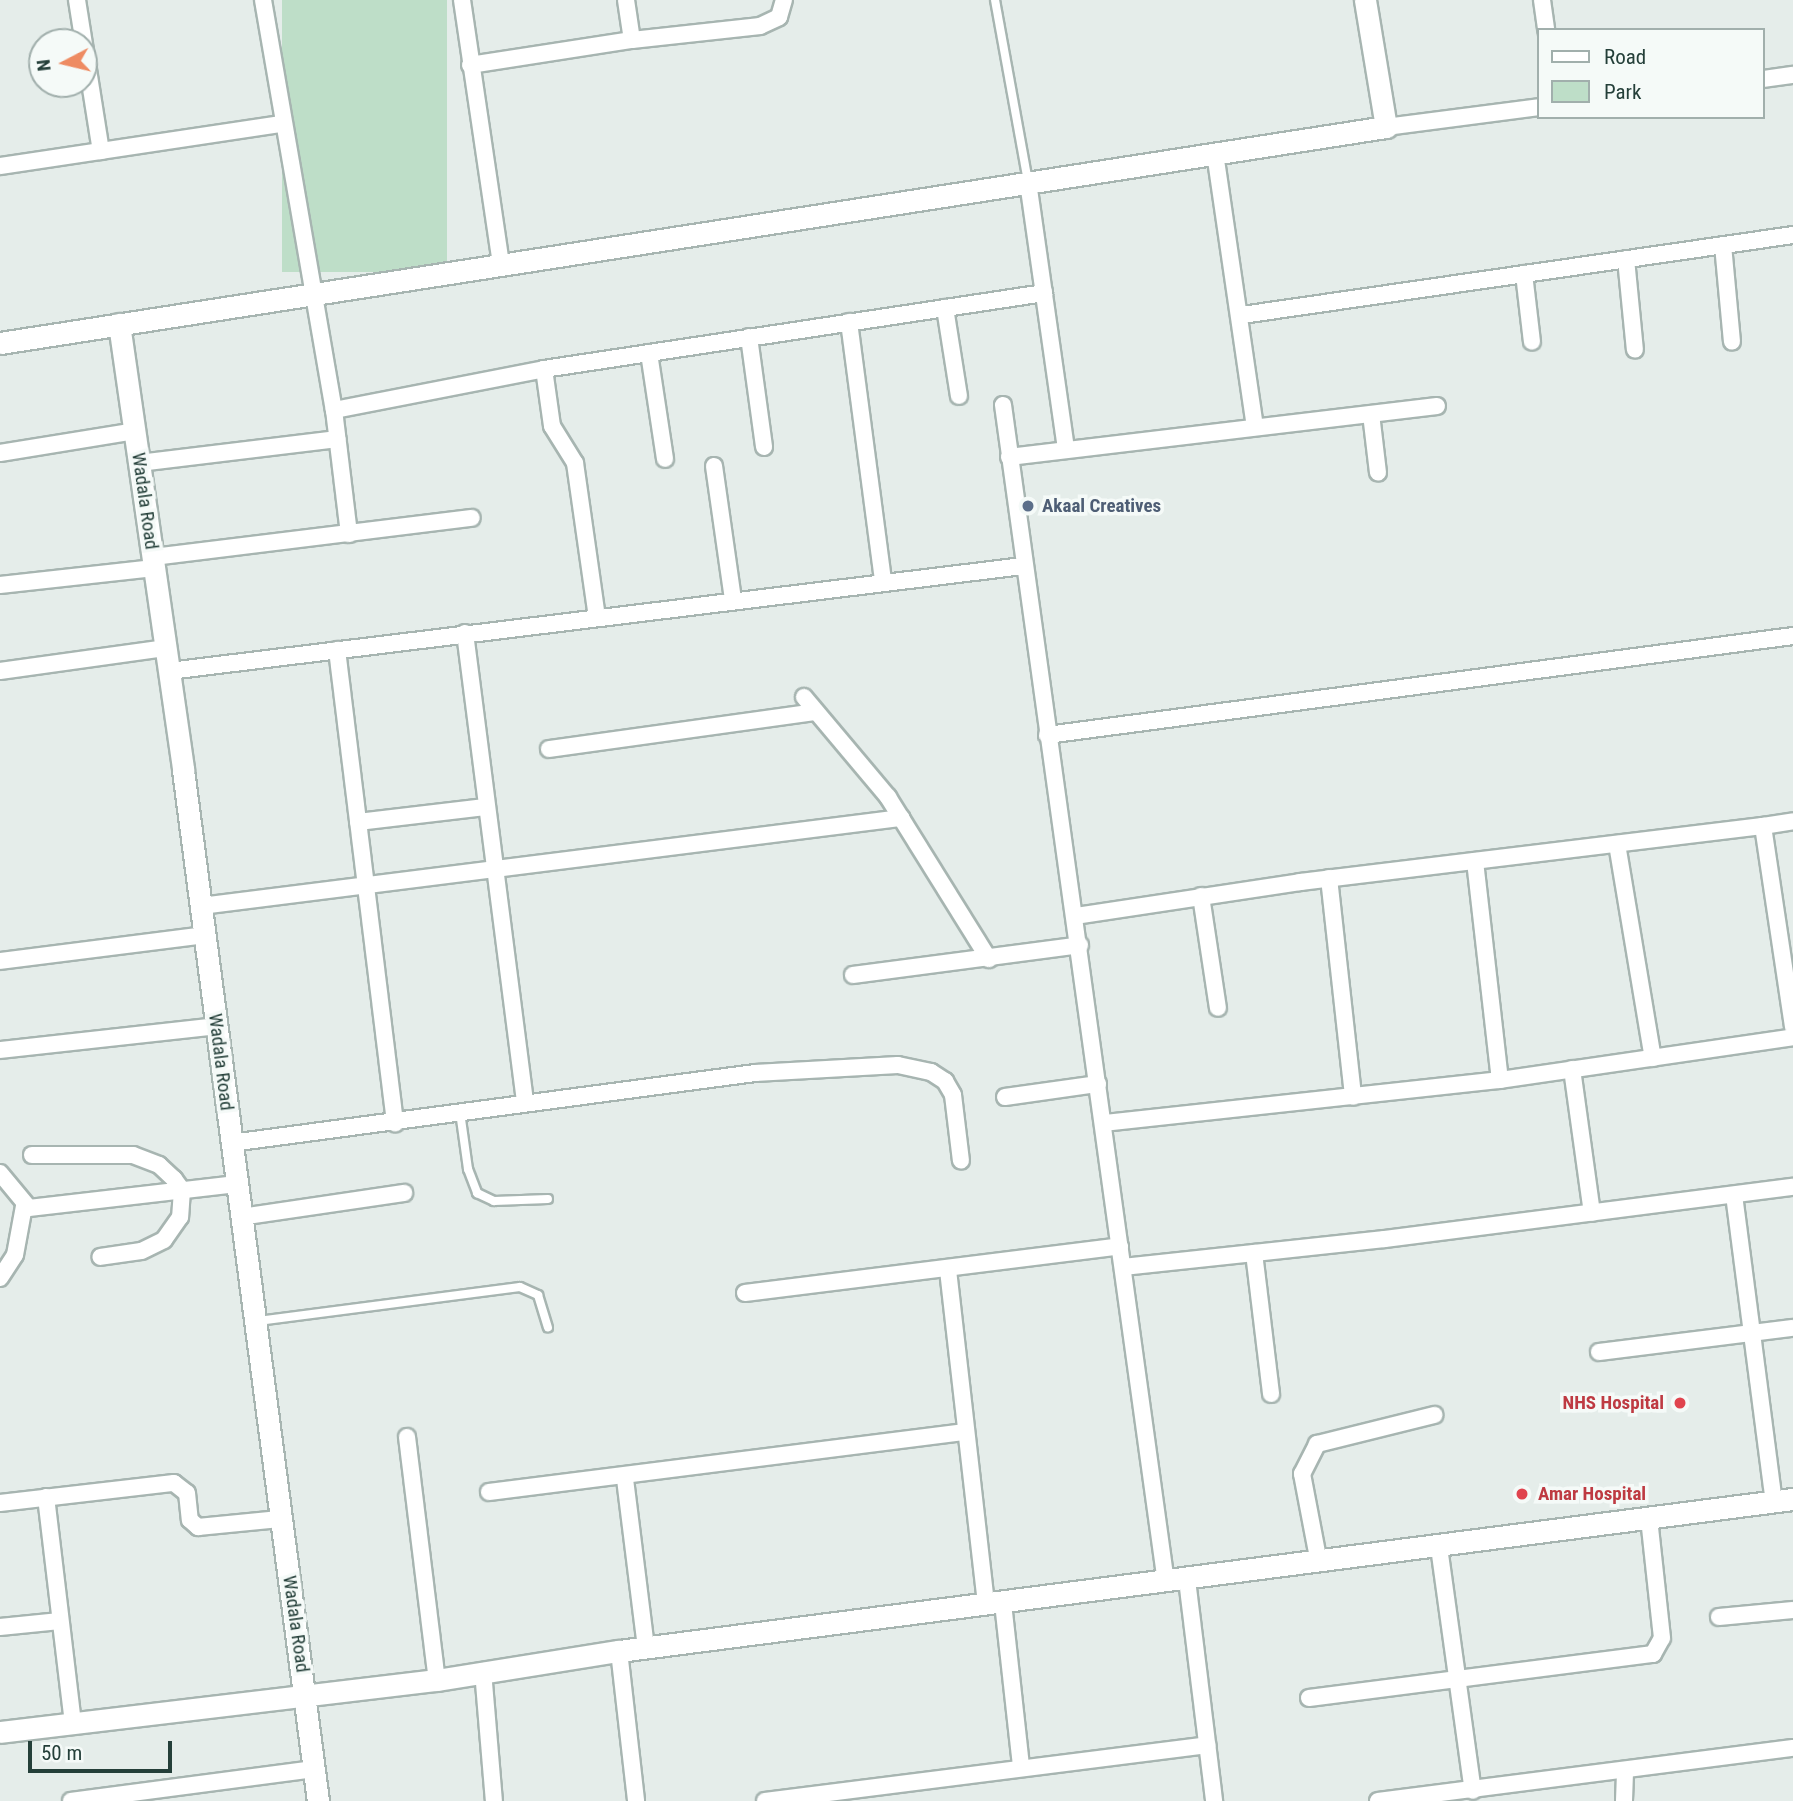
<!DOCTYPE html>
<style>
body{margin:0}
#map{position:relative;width:1793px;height:1801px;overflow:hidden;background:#e5edea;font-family:"Roboto Condensed",sans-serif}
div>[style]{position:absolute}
.green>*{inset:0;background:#bedec8;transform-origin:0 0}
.roads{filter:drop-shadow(2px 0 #a7b5b1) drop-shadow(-2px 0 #a7b5b1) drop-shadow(0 2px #a7b5b1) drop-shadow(0 -2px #a7b5b1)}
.service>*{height:8px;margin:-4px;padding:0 4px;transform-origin:4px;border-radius:4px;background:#fff}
.minor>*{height:16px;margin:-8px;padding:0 8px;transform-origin:8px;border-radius:8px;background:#fff}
.tertiary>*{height:21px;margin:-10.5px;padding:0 10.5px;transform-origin:10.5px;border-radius:10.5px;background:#fff}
.dots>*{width:19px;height:19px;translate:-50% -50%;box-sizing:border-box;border:4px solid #f5faf8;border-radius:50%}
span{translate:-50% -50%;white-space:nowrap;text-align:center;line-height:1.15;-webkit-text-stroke:7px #f5faf8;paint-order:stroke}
.street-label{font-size:19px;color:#243f39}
.service-label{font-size:19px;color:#4e5e75;font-weight:700}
.left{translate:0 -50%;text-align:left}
.health-label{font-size:19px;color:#be3a42;font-weight:700}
.right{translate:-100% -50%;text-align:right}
.legend{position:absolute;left:1537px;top:28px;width:228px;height:91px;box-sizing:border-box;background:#f5faf8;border:2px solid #a1afac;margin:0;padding:9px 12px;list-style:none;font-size:21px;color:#243f39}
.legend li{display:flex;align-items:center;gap:14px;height:35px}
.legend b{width:35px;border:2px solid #a1afac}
.north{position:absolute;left:28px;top:28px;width:70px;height:70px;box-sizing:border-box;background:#f5faf8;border:2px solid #a1afac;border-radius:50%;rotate:263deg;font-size:19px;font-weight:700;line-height:28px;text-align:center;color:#243f39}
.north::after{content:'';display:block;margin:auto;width:24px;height:32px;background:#ee8b62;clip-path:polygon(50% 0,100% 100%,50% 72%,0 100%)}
.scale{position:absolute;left:28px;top:1741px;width:144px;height:32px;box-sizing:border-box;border:4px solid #243f39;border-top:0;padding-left:9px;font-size:21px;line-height:24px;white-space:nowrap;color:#243f39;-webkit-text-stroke:5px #f5faf8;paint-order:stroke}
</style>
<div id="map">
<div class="green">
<i style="left:282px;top:0;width:165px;height:272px"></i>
</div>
<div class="roads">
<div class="service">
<i style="left:995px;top:0;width:185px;rotate:79.7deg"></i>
<i style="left:460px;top:1112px;width:58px;rotate:82deg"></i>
<i style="left:468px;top:1169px;width:26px;rotate:69deg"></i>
<i style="left:477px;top:1193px;width:19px;rotate:25deg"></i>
<i style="left:494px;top:1201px;width:54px;rotate:-2.1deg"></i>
<i style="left:258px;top:1321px;width:264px;rotate:-7.4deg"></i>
<i style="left:520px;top:1287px;width:20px;rotate:24deg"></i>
<i style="left:538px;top:1295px;width:34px;rotate:73deg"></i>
</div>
<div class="minor">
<i style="left:77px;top:0;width:153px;rotate:81deg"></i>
<i style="left:263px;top:0;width:416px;rotate:80.2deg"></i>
<i style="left:334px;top:410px;width:125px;rotate:83.1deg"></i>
<i style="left:462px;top:0;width:267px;rotate:81.6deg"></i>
<i style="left:626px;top:0;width:40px;rotate:81.5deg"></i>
<i style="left:1542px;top:0;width:30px;rotate:82deg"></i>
<i style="left:470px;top:65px;width:164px;rotate:-8.8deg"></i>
<i style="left:632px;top:40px;width:129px;rotate:-6.2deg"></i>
<i style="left:760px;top:26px;width:21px;rotate:-25deg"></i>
<i style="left:779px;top:17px;width:18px;rotate:-74deg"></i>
<i style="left:1763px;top:79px;width:30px;rotate:-8deg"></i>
<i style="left:1386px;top:127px;width:154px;rotate:-7.4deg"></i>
<i style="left:1215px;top:153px;width:277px;rotate:81.7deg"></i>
<i style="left:0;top:166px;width:285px;rotate:-8.5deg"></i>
<i style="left:1028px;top:182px;width:269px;rotate:81.9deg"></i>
<i style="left:1723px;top:245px;width:97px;rotate:84.7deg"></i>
<i style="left:1626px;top:259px;width:91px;rotate:84.4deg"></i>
<i style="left:1524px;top:274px;width:68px;rotate:83.3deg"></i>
<i style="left:945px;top:308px;width:89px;rotate:81deg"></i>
<i style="left:1242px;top:315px;width:557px;rotate:-8.26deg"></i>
<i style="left:849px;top:322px;width:262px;rotate:82.5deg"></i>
<i style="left:749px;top:337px;width:111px;rotate:82.2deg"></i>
<i style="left:649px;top:353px;width:107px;rotate:81.4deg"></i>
<i style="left:544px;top:369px;width:58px;rotate:82deg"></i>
<i style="left:552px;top:426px;width:44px;rotate:58.1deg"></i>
<i style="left:575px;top:463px;width:156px;rotate:81.9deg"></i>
<i style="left:1003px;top:405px;width:1188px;rotate:82.12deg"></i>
<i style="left:334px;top:410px;width:214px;rotate:-11deg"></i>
<i style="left:544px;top:369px;width:506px;rotate:-8.64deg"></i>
<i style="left:1371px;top:414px;width:59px;rotate:83.2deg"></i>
<i style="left:0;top:453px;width:138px;rotate:-9.2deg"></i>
<i style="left:1009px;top:457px;width:431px;rotate:-6.8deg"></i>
<i style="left:139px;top:463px;width:200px;rotate:-6.9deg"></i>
<i style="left:714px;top:466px;width:135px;rotate:81.9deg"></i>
<i style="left:153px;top:557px;width:321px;rotate:-7deg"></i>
<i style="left:0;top:585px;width:155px;rotate:-6.3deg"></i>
<i style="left:465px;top:633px;width:473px;rotate:82.7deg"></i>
<i style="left:337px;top:650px;width:477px;rotate:83deg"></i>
<i style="left:0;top:671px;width:168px;rotate:-7.9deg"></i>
<i style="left:169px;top:671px;width:860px;rotate:-7.01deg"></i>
<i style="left:804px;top:697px;width:131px;rotate:50deg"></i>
<i style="left:888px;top:797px;width:191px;rotate:58.1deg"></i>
<i style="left:1047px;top:735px;width:753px;rotate:-7.56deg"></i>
<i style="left:549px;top:749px;width:269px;rotate:-7.9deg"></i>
<i style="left:358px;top:822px;width:128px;rotate:-6.7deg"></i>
<i style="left:1763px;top:826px;width:30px;rotate:-9deg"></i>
<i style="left:1617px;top:844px;width:217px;rotate:80.5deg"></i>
<i style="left:1475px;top:861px;width:220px;rotate:83.5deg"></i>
<i style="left:1329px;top:878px;width:220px;rotate:83.7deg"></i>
<i style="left:1201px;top:896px;width:113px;rotate:81.4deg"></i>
<i style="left:201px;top:906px;width:706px;rotate:-7.17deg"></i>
<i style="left:1076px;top:916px;width:227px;rotate:-8.6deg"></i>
<i style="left:1300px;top:882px;width:466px;rotate:-6.9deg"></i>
<i style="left:1763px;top:826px;width:203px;rotate:81.5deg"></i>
<i style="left:0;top:961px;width:207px;rotate:-7.2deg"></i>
<i style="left:853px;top:975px;width:229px;rotate:-7.5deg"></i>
<i style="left:0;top:1050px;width:218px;rotate:-6.3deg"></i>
<i style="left:1572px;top:1069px;width:145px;rotate:82.1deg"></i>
<i style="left:1005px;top:1097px;width:94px;rotate:-8deg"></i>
<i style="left:1104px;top:1123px;width:398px;rotate:-6.2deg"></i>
<i style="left:1500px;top:1080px;width:296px;rotate:-8.3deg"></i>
<i style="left:231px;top:1143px;width:529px;rotate:-7.61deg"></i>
<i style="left:755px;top:1073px;width:143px;rotate:-3.2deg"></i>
<i style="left:898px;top:1065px;width:34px;rotate:12deg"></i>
<i style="left:931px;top:1072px;width:17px;rotate:33deg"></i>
<i style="left:945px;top:1081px;width:16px;rotate:60deg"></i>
<i style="left:953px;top:1095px;width:66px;rotate:83.1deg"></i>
<i style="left:32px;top:1155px;width:101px"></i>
<i style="left:133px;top:1155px;width:28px;rotate:21deg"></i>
<i style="left:159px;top:1165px;width:21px;rotate:43deg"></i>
<i style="left:174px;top:1179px;width:14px;rotate:54deg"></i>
<i style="left:182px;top:1190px;width:27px;rotate:94deg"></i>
<i style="left:180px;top:1217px;width:28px;rotate:125deg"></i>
<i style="left:164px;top:1240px;width:25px;rotate:154deg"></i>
<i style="left:141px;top:1251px;width:41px;rotate:171.7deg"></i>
<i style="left:0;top:1173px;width:45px;rotate:50.4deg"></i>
<i style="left:29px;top:1208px;width:209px;rotate:-6.6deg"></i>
<i style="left:1734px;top:1195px;width:310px;rotate:82.6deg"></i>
<i style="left:241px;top:1217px;width:165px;rotate:-8.4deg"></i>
<i style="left:1254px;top:1253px;width:142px;rotate:83.1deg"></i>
<i style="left:1123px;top:1267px;width:263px;rotate:-6.1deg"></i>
<i style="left:1385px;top:1239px;width:411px;rotate:-7.3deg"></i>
<i style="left:948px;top:1270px;width:337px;rotate:83.5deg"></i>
<i style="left:0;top:1278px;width:27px;rotate:-57deg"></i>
<i style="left:15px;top:1255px;width:50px;rotate:-79.6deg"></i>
<i style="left:745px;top:1293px;width:378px;rotate:-7.1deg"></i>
<i style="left:1599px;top:1352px;width:195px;rotate:-7.1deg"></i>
<i style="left:407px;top:1437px;width:245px;rotate:83deg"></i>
<i style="left:625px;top:1479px;width:169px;rotate:82.9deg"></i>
<i style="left:489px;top:1492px;width:480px;rotate:-7.2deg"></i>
<i style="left:46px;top:1497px;width:227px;rotate:83.2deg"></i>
<i style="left:0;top:1503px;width:175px;rotate:-6.6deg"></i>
<i style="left:174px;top:1483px;width:16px;rotate:38deg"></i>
<i style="left:187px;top:1493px;width:27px;rotate:84deg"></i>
<i style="left:190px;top:1520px;width:11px;rotate:41deg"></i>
<i style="left:198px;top:1527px;width:82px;rotate:-5.6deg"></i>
<i style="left:1439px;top:1547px;width:246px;rotate:82.1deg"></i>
<i style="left:1319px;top:1563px;width:91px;rotate:-100.8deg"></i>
<i style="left:1302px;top:1474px;width:34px;rotate:-63deg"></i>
<i style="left:1317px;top:1444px;width:121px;rotate:-13.9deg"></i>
<i style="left:1187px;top:1580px;width:223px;rotate:83deg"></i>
<i style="left:1003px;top:1603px;width:165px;rotate:83.7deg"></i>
<i style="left:1719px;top:1617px;width:74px;rotate:-5.4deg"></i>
<i style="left:0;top:1627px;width:60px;rotate:-5.7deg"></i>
<i style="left:619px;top:1651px;width:151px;rotate:83.5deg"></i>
<i style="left:483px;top:1671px;width:130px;rotate:85.2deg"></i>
<i style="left:1309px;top:1698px;width:347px;rotate:-7.3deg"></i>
<i style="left:1653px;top:1654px;width:18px;rotate:-61deg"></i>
<i style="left:1662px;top:1638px;width:120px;rotate:-96.2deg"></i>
<i style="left:71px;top:1801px;width:245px;rotate:-7.5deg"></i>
<i style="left:765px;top:1801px;width:446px;rotate:-7.2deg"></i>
<i style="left:1378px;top:1801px;width:418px;rotate:-7.3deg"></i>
<i style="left:1624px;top:1801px;width:31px;rotate:-88deg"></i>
</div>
<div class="tertiary">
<i style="left:119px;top:324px;width:451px;rotate:81.8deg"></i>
<i style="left:183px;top:770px;width:1040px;rotate:82.54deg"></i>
<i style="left:0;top:343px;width:1403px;rotate:-8.86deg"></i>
<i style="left:1386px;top:127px;width:129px;rotate:-99.4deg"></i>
<i style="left:0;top:1732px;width:440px;rotate:-6.8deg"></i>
<i style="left:437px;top:1680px;width:184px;rotate:-9.1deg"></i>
<i style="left:619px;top:1651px;width:1184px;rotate:-7.38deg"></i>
</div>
</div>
<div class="dots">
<i style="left:1028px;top:506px;background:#5c6f8a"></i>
<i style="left:1680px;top:1403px;background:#e0444e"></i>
<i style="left:1522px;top:1494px;background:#e0444e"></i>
</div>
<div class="street-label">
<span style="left:145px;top:501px;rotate:82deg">Wadala Road</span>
<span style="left:221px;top:1062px;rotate:83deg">Wadala Road</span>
<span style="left:296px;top:1624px;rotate:82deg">Wadala Road</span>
</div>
<div class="service-label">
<span class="left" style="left:1042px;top:506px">Akaal Creatives</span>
</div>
<div class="health-label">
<span class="right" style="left:1664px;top:1403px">NHS Hospital</span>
<span class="left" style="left:1538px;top:1494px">Amar Hospital</span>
</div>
<ul class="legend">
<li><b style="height:9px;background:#fff"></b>Road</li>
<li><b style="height:19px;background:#bedec8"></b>Park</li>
</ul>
<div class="north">N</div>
<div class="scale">50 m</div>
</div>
